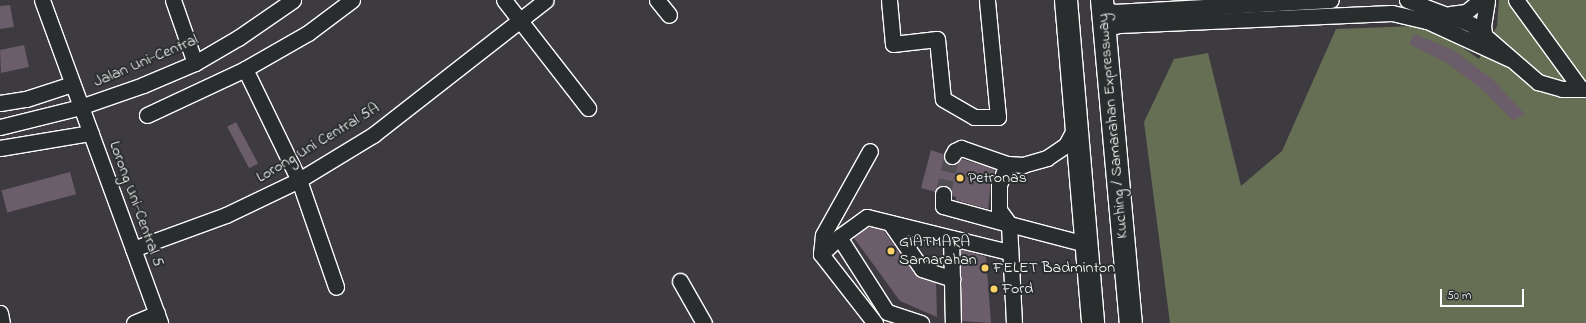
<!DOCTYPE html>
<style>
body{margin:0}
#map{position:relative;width:1586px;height:323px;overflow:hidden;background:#3e3b40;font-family:"Indie Flower",sans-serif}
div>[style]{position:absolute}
.green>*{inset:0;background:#666e54}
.building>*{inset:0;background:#6b5d69;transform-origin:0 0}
.minor-tunnel>*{height:15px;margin-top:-7.5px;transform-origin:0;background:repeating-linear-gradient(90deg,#514f53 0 15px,transparent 0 23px)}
.roads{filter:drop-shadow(1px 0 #fff) drop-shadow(-1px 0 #fff) drop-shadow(0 1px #fff) drop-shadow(0 -1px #fff)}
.minor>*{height:15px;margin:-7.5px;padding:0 7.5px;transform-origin:7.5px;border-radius:7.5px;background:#2a2d2e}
.highway>*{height:22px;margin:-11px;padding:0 11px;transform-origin:11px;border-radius:11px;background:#2a2d2e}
.dots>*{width:11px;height:11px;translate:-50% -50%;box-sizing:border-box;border:2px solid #2a2d2e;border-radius:50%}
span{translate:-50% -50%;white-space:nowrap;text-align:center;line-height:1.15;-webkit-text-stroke:4px #2a2d2e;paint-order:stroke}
.street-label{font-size:16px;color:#fff}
.poi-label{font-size:16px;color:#fff}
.left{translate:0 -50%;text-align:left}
.scale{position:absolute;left:1440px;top:289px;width:84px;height:18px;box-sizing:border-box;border:2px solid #fff;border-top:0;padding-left:5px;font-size:12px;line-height:14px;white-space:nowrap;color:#fff;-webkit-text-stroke:3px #2a2d2e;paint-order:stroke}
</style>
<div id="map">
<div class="green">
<i style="clip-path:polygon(1499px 0,1586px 0,1586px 323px,1170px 323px,1144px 122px,1174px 59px,1208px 53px,1241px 186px,1282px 151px,1336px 29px,1416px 26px,1456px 43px,1479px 59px,1497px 26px)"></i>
</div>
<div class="building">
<i style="clip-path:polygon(10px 5px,14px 27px,0 29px,0 6px)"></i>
<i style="clip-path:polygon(1414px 34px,1453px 50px,1492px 79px,1524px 113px,1514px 121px,1483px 90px,1447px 63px,1409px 44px)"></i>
<i style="clip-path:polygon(24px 45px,29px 67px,1px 73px,0 50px)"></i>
<i style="left:236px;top:122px;width:47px;height:10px;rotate:62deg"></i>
<i style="clip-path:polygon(931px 150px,943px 154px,948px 164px,956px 164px,961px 159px,995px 169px,991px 182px,988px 209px,956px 200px,956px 197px,952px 196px,947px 186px,939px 186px,935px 192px,921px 188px)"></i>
<i style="left:70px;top:172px;width:23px;height:71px;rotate:75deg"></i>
<i style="clip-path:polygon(869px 227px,883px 230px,915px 274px,936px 283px,937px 317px,900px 301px,854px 238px)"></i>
<i style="clip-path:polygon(960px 249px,986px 257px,991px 323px,962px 321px)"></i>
</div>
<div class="minor-tunnel">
<i style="left:943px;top:194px;width:39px;rotate:-77deg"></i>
</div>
<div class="roads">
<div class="minor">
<i style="left:42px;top:0;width:344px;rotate:69.9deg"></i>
<i style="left:173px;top:0;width:67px;rotate:70.8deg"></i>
<i style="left:504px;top:0;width:137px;rotate:52.1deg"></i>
<i style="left:657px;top:0;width:19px;rotate:51deg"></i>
<i style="left:889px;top:0;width:44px;rotate:84.8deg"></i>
<i style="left:893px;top:44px;width:44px;rotate:-6.5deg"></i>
<i style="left:937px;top:39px;width:60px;rotate:84.3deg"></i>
<i style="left:943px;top:99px;width:36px;rotate:30deg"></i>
<i style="left:974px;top:117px;width:24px"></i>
<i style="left:998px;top:117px;width:118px;rotate:-95.4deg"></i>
<i style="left:1407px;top:0;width:68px;rotate:20.6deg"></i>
<i style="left:1471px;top:24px;width:89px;rotate:40.9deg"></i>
<i style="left:1538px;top:82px;width:25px;rotate:16deg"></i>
<i style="left:1562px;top:89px;width:24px"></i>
<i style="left:1516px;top:0;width:110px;rotate:53.9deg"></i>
<i style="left:1103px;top:9px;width:11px;rotate:15deg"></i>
<i style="left:1114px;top:12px;width:217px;rotate:-3.2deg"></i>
<i style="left:1450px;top:14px;width:16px;rotate:-7deg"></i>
<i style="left:1466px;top:12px;width:19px;rotate:-39deg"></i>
<i style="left:1105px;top:29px;width:15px;rotate:-16deg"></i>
<i style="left:1119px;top:25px;width:273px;rotate:-2.5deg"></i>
<i style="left:1392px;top:13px;width:36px;rotate:13deg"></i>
<i style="left:1427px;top:21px;width:91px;rotate:24.6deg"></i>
<i style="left:1485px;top:40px;width:14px;rotate:-98deg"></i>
<i style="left:1483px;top:26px;width:26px;rotate:-81deg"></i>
<i style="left:245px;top:69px;width:123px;rotate:64.1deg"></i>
<i style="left:299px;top:180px;width:113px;rotate:70.9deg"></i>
<i style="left:0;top:103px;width:26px;rotate:-9deg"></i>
<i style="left:26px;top:99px;width:48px;rotate:-18.1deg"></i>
<i style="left:147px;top:115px;width:108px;rotate:-25.1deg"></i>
<i style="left:245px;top:69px;width:73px;rotate:-29.7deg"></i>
<i style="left:308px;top:33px;width:55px;rotate:-36.9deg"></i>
<i style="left:0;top:127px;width:82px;rotate:-14deg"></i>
<i style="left:80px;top:107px;width:67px;rotate:-19.2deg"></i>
<i style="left:143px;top:85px;width:56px;rotate:-22.9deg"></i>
<i style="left:195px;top:63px;width:50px;rotate:-30.2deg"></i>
<i style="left:238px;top:38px;width:67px;rotate:-34.6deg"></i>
<i style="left:1075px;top:128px;width:19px;rotate:118deg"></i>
<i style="left:1066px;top:145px;width:23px;rotate:146deg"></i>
<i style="left:1047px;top:158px;width:25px;rotate:164deg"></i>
<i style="left:1023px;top:165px;width:16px;rotate:-176deg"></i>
<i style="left:1007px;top:164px;width:22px;rotate:111deg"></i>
<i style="left:999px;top:185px;width:25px;rotate:90deg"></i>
<i style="left:999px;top:210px;width:17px;rotate:54deg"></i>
<i style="left:1009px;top:224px;width:80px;rotate:14.6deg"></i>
<i style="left:0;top:148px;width:92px;rotate:-9.4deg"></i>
<i style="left:952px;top:156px;width:6px;rotate:-59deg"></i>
<i style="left:955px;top:151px;width:7px;rotate:-27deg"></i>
<i style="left:961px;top:148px;width:49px;rotate:19.2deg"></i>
<i style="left:943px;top:194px;width:12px;rotate:90deg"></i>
<i style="left:943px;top:206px;width:68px;rotate:15.3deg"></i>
<i style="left:1009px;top:224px;width:99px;rotate:87.1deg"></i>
<i style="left:890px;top:223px;width:56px;rotate:55.2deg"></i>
<i style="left:922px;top:269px;width:32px;rotate:18deg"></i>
<i style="left:839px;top:237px;width:89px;rotate:57.4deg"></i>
<i style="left:887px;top:312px;width:36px;rotate:18deg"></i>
<i style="left:951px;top:238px;width:85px;rotate:88.7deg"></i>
<i style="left:133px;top:249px;width:99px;rotate:-20.1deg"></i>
<i style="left:226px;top:215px;width:81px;rotate:-25.6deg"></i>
<i style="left:299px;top:180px;width:87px;rotate:-31.3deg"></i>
<i style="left:373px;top:135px;width:219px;rotate:-38deg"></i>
<i style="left:821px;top:254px;width:25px;rotate:-43deg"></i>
<i style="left:839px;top:237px;width:34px;rotate:-36deg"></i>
<i style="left:867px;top:217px;width:145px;rotate:13.9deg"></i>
<i style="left:821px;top:254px;width:19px;rotate:-84deg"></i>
<i style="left:823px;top:235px;width:96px;rotate:-60.8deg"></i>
<i style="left:821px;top:254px;width:88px;rotate:52deg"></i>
<i style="left:680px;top:281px;width:48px;rotate:60.3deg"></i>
<i style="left:0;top:313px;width:10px;rotate:79deg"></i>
<i style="left:134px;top:323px;width:25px;rotate:-23deg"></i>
</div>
<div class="highway">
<i style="left:1066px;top:0;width:324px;rotate:85.2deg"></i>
<i style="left:1102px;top:0;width:324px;rotate:84.9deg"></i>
</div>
</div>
<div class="dots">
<i style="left:960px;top:178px;background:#ffd166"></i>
<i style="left:891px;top:251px;background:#ffd166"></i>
<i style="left:985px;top:268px;background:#ffd166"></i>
<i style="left:994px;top:289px;background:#ffd166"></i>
</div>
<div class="street-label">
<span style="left:146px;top:61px;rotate:-23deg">Jalan Uni-Central</span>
<span style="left:1113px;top:126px;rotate:-95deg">Kuching / Samarahan Expressway</span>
<span style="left:318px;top:143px;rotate:-31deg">Lorong Uni Central 5A</span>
<span style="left:136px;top:204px;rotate:70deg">Lorong Uni-Central 5</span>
</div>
<div class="poi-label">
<span class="left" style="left:968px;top:178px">Petronas</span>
<span class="left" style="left:899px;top:251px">GIATMARA<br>Samarahan</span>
<span class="left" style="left:993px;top:268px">FELET Badminton</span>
<span class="left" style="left:1002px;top:289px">Ford</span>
</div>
<div class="scale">50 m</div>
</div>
